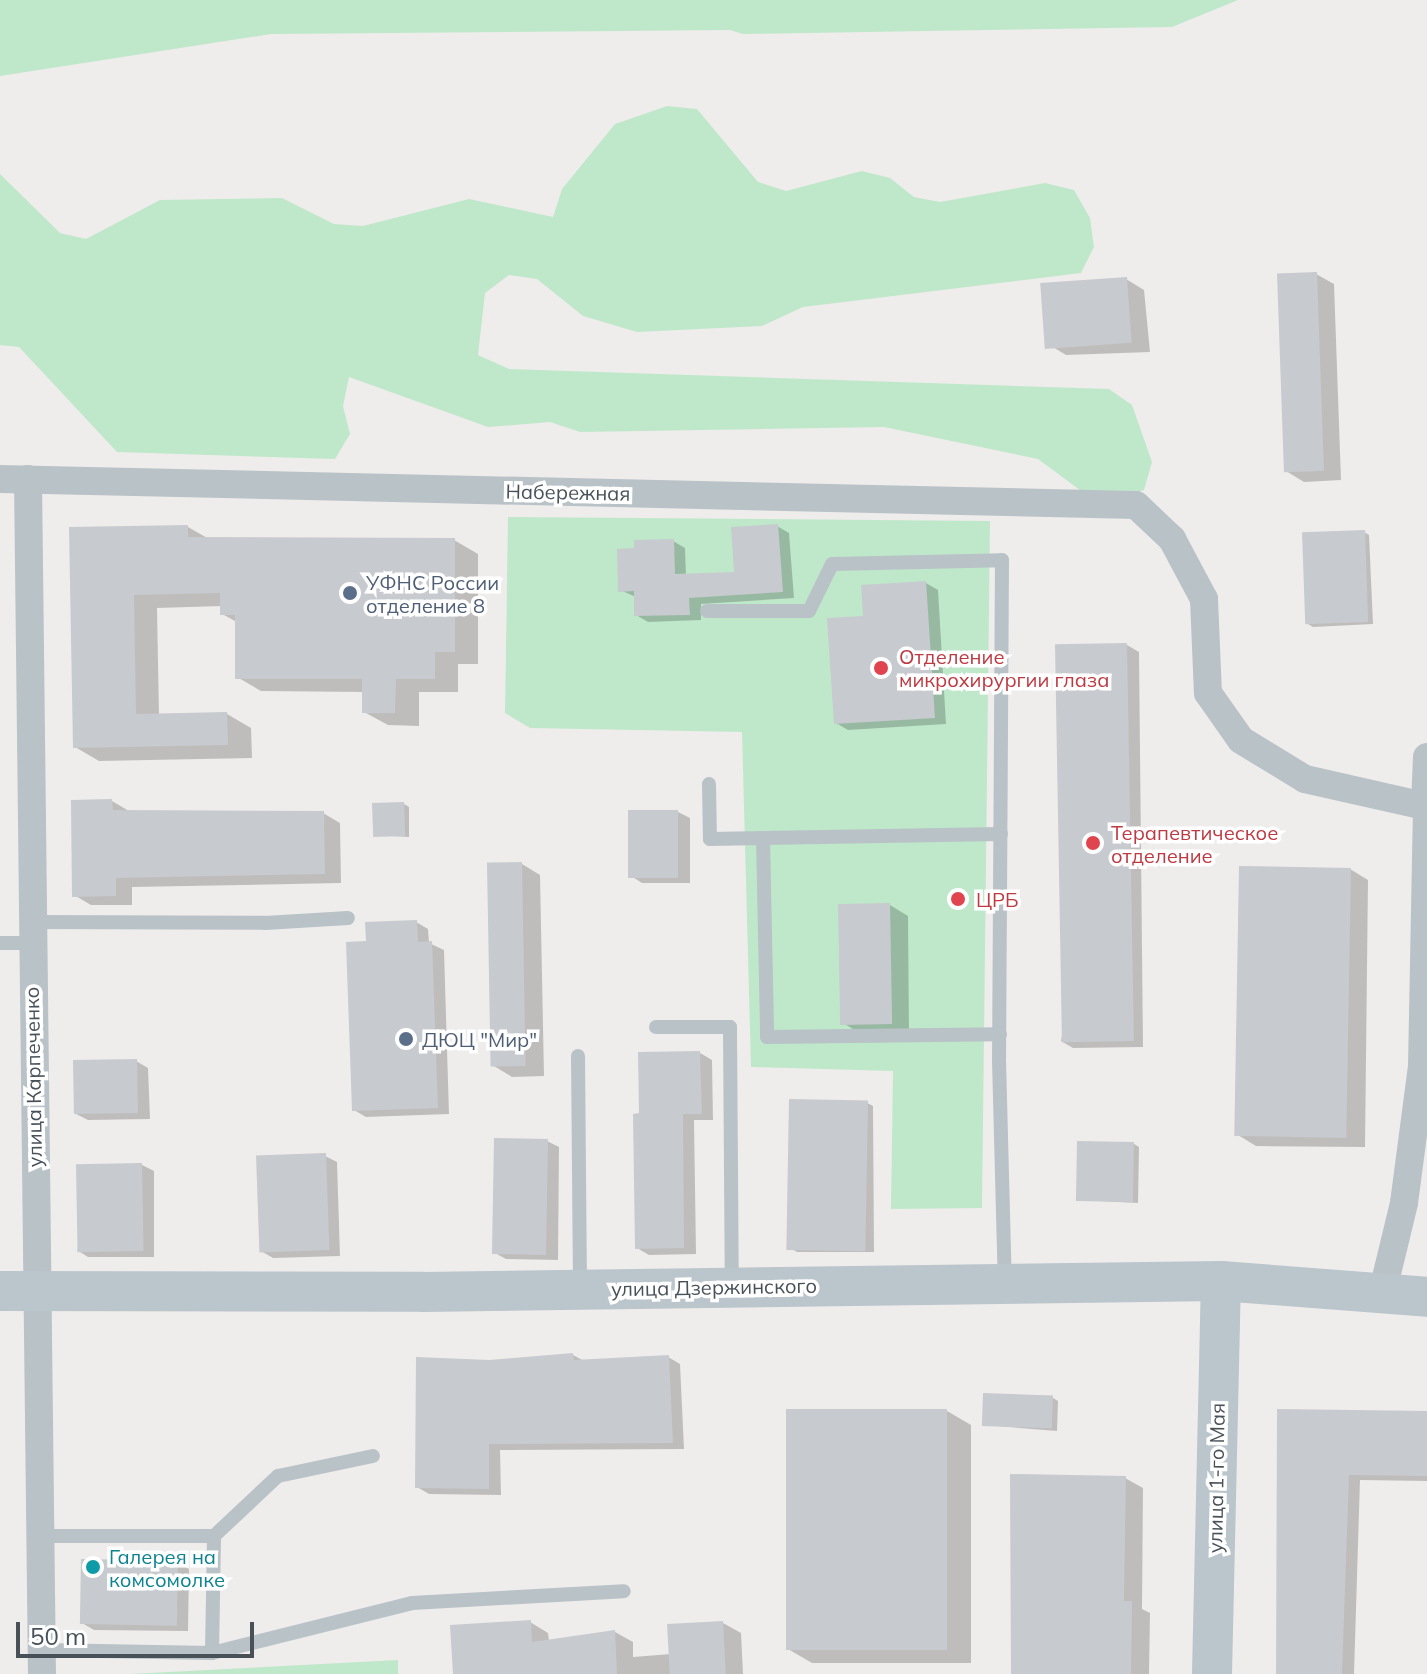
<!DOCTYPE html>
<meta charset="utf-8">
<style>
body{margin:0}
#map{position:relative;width:1427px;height:1674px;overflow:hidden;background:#efecec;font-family:Mulish,sans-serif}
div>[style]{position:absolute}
.green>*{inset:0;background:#bfe8ca}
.shadow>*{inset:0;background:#0003}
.building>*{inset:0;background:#c7cace;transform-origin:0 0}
.lane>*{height:14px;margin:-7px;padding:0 7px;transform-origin:7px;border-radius:7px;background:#b9c2c7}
.street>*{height:28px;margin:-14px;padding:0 14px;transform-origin:14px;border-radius:14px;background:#b9c2c7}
.secondary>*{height:40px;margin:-20px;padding:0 20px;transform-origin:20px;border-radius:20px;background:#bac5cc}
.dots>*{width:22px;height:22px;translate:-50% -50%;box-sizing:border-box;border:4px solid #fff;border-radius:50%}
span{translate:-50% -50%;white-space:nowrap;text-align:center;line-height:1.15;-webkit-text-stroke:7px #fff;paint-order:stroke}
.street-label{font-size:20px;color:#475157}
.service-label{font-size:20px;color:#4e5e75}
.left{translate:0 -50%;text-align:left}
.health-label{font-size:20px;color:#be3a42}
.culture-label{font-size:20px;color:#0d838f}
.scale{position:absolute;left:16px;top:1622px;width:238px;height:36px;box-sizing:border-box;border:4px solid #475157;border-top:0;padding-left:10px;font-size:24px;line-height:28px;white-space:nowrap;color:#475157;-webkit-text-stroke:6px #fff;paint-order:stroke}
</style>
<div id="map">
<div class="green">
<i style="clip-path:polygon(0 0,1238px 0,1172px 27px,743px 34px,730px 30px,271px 34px,0 76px)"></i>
<i style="clip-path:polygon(667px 106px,697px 109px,758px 182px,786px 191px,862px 171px,890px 178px,914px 197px,940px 202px,1045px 183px,1074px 190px,1090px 218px,1094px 247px,1081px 273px,803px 307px,762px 326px,637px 332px,583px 316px,537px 279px,509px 275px,485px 293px,478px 355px,509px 369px,1109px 389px,1132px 405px,1152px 462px,1144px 490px,1115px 499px,1084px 493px,1038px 459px,884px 427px,580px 432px,550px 422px,488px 427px,349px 377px,343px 406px,350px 434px,335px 459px,117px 452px,19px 347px,0 345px,0 174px,60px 233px,86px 239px,160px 200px,282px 198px,334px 224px,363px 226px,469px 199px,553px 217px,562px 189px,615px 124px)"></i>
<i style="clip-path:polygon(508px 517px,990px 521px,982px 1208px,891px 1209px,893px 1071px,751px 1067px,742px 732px,530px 728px,505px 713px)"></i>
<i style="clip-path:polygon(398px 1660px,398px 1674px,130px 1674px)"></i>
</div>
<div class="shadow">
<i style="clip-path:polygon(1316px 274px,1334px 284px,1341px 480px,1304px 482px,1286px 471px)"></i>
<i style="clip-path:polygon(1126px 279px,1144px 290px,1150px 352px,1066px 355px,1048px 344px)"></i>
<i style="clip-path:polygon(777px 526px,789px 533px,794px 598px,701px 604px,701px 620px,648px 622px,636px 615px,636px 597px,620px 590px,636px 550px,673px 541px,685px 548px,686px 576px,736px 574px)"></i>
<i style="clip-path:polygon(188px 527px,209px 539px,454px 540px,478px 554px,478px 664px,458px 664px,458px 692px,419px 692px,419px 726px,388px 725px,364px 712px,364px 692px,261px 691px,237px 677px,237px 622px,222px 614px,222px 606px,157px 608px,159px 716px,227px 714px,251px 728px,252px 758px,99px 761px,75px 747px,71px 529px)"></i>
<i style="clip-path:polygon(1364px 532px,1369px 535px,1373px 624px,1313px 627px,1308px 624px)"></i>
<i style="clip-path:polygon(926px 583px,938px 590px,946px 724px,848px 730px,836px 723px,865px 618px)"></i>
<i style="clip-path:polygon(1127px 645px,1139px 652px,1143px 1047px,1073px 1048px,1061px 1041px)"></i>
<i style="clip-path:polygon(112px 801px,129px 811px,323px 813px,340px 823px,341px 883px,132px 887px,132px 905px,91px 905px,74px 895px)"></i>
<i style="clip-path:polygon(404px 804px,409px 807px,409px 837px,374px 835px)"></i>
<i style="clip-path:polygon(678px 812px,690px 818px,690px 883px,642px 883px,631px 876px)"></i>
<i style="clip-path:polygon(522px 864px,540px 875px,544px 1076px,512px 1077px,494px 1066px)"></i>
<i style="clip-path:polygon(1350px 869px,1368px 880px,1365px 1147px,1256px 1146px,1238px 1135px)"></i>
<i style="clip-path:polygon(890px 905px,908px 916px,909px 1033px,861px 1034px,843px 1023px)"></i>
<i style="clip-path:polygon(416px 922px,428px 929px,429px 943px,444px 950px,449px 1114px,366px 1117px,354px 1110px,368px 943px)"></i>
<i style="clip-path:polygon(700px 1053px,712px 1060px,713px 1120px,694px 1120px,696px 1254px,649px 1255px,637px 1248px,641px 1115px)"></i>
<i style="clip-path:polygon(136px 1061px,148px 1068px,150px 1119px,88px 1120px,76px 1114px)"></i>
<i style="clip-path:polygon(867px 1103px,873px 1106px,874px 1252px,797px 1252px,792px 1249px)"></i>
<i style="clip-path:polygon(547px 1141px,559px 1147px,558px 1260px,506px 1259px,495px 1253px)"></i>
<i style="clip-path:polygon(1134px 1144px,1139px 1147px,1138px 1203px,1078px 1200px)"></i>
<i style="clip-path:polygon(325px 1156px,337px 1162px,340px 1256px,273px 1258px,261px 1251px)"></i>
<i style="clip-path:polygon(142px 1165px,154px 1171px,154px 1257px,88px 1257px,77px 1250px)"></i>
<i style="clip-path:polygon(573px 1355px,584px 1361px,668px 1357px,680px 1364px,684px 1449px,500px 1450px,501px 1495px,429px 1494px,417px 1487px,489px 1362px)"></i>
<i style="clip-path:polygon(1053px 1398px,1058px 1401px,1057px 1431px,984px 1425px)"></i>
<i style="clip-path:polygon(947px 1411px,971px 1425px,971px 1663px,812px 1663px,788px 1649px)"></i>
<i style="clip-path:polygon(1279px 1411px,1427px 1413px,1427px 1481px,1360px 1480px,1354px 1674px,1278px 1674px)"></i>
<i style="clip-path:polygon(1125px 1478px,1143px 1488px,1142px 1609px,1150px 1613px,1149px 1674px,1012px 1674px)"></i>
<i style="clip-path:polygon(177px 1562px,189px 1569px,188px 1631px,94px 1630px,82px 1623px)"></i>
<i style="clip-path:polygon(530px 1622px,548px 1633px,549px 1641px,615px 1632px,633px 1642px,633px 1657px,671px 1654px,723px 1623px,741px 1633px,743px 1674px,455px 1674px)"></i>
</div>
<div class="building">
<i style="left:1317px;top:272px;width:199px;height:40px;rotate:88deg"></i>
<i style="left:1127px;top:277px;width:66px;height:87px;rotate:86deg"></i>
<i style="clip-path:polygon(778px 524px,783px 592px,689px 598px,690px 615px,634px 616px,634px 591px,618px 592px,617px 549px,634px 548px,634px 540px,674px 539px,675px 574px,734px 572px,731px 527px)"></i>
<i style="clip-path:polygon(188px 525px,188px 537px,455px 538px,455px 652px,435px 652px,435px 679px,396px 679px,395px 713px,362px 713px,362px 679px,235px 679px,235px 615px,220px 615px,220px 593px,134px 595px,136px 714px,227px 712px,228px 745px,73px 748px,69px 527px)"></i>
<i style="left:1365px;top:530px;width:92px;height:63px;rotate:88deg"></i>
<i style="clip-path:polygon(926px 581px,935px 718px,834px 724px,827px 618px,863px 616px,861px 585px)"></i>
<i style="left:1127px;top:643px;width:398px;height:72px;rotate:89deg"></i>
<i style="clip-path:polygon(112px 799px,113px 810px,324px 811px,325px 874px,116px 878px,116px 896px,72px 897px,71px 800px)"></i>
<i style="left:404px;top:802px;width:34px;height:32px;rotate:88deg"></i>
<i style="left:628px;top:810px;width:50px;height:68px"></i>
<i style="left:522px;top:862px;width:204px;height:35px;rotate:89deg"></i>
<i style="left:1239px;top:866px;width:112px;height:270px;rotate:1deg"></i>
<i style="left:890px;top:903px;width:121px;height:52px;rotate:89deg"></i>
<i style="clip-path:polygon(417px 920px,418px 942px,432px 941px,438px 1108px,352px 1111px,346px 942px,366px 941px,365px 922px)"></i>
<i style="clip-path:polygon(700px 1051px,702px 1114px,683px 1114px,684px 1248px,635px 1249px,633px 1114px,639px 1113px,638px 1052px)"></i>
<i style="left:137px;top:1059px;width:54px;height:64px;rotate:89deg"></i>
<i style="left:789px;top:1099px;width:79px;height:151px;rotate:1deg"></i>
<i style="left:494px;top:1138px;width:54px;height:116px;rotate:1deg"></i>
<i style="left:1077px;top:1141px;width:57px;height:60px;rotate:1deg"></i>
<i style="left:326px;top:1153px;width:97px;height:70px;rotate:88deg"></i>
<i style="left:142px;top:1163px;width:88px;height:66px;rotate:89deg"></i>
<i style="clip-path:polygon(573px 1353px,574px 1360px,669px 1355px,673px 1443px,489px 1444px,489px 1489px,415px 1488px,416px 1357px,489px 1360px)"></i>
<i style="left:983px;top:1393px;width:70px;height:33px;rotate:2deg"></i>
<i style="left:786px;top:1409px;width:161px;height:241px"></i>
<i style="clip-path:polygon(1277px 1409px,1427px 1411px,1427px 1476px,1349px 1475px,1342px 1674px,1276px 1674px)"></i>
<i style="clip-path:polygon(1010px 1474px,1126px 1476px,1124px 1601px,1132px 1601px,1131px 1674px,1011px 1674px)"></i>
<i style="left:81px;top:1559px;width:97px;height:65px;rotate:1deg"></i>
<i style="clip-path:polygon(531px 1620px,532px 1642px,615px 1630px,617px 1674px,453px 1674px,450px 1625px)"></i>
<i style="left:723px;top:1621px;width:53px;height:56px;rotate:87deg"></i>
</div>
<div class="lane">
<i style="left:707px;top:611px;width:102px"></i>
<i style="left:809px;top:611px;width:52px;rotate:-63.9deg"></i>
<i style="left:832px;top:564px;width:170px;rotate:-1.3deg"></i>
<i style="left:1002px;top:560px;width:500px;rotate:90.34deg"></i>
<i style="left:999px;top:1060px;width:222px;rotate:88.5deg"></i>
<i style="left:709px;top:784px;width:55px;rotate:89deg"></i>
<i style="left:710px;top:839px;width:291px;rotate:-1deg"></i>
<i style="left:763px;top:838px;width:199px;rotate:88.8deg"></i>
<i style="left:767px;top:1037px;width:233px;rotate:-0.7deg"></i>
<i style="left:30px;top:922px;width:235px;rotate:0.2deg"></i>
<i style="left:265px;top:923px;width:83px;rotate:-3.4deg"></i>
<i style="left:0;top:943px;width:30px"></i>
<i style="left:656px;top:1027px;width:74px"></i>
<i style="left:730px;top:1027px;width:259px;rotate:89.6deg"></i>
<i style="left:578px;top:1056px;width:233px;rotate:89.5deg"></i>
<i style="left:40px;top:1536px;width:174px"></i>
<i style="left:214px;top:1536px;width:88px;rotate:-43.2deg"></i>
<i style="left:278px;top:1476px;width:97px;rotate:-11.9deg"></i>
<i style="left:42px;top:1650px;width:170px;rotate:1deg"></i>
<i style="left:212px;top:1653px;width:206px;rotate:-14deg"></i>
<i style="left:412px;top:1603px;width:212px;rotate:-3.2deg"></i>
<i style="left:212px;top:1653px;width:117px;rotate:-89deg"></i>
</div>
<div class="street">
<i style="left:0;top:479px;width:1136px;rotate:1.31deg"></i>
<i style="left:1136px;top:505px;width:50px;rotate:43.4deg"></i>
<i style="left:1172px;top:539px;width:68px;rotate:61.9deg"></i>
<i style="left:1204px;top:599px;width:94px;rotate:87.6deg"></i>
<i style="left:1208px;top:693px;width:57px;rotate:54.9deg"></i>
<i style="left:1241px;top:740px;width:75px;rotate:31.4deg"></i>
<i style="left:1305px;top:779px;width:123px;rotate:12.7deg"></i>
<i style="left:1425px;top:806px;width:49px;rotate:-87.7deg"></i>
<i style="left:28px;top:479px;width:1195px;rotate:89.33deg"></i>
<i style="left:1383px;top:1290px;width:89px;rotate:-76.4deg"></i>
<i style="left:1404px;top:1203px;width:137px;rotate:-82.5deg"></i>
<i style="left:1422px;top:1067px;width:262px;rotate:-88.9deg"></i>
</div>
<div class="secondary">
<i style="left:0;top:1291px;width:423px;rotate:0.1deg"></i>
<i style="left:423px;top:1292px;width:798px;rotate:-0.79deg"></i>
<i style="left:1221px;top:1281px;width:207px;rotate:4.4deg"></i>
<i style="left:1212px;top:1674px;width:393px;rotate:-88.7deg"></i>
</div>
<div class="dots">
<i style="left:350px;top:593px;background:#5c6f8a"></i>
<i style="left:881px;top:668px;background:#e0444e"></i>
<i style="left:1093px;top:843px;background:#e0444e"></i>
<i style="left:958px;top:899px;background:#e0444e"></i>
<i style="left:406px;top:1039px;background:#5c6f8a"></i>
<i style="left:93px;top:1567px;background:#0f9aa8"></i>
</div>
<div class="street-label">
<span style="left:568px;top:492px;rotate:1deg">Набережная</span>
<span style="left:33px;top:1077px;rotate:-91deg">улица Карпеченко</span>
<span style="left:714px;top:1287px;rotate:-1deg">улица Дзержинского</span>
<span style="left:1216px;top:1478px;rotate:-89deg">улица 1-го Мая</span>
</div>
<div class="service-label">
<span class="left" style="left:366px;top:594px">УФНС России<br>отделение 8</span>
<span class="left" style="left:422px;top:1039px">ДЮЦ "Мир"</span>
</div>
<div class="health-label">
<span class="left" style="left:899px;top:668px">Отделение<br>микрохирургии глаза</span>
<span class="left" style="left:1111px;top:844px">Терапевтическое<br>отделение</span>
<span class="left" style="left:976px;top:899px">ЦРБ</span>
</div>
<div class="culture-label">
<span class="left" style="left:109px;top:1568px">Галерея на<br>комсомолке</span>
</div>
<div class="scale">50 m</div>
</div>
